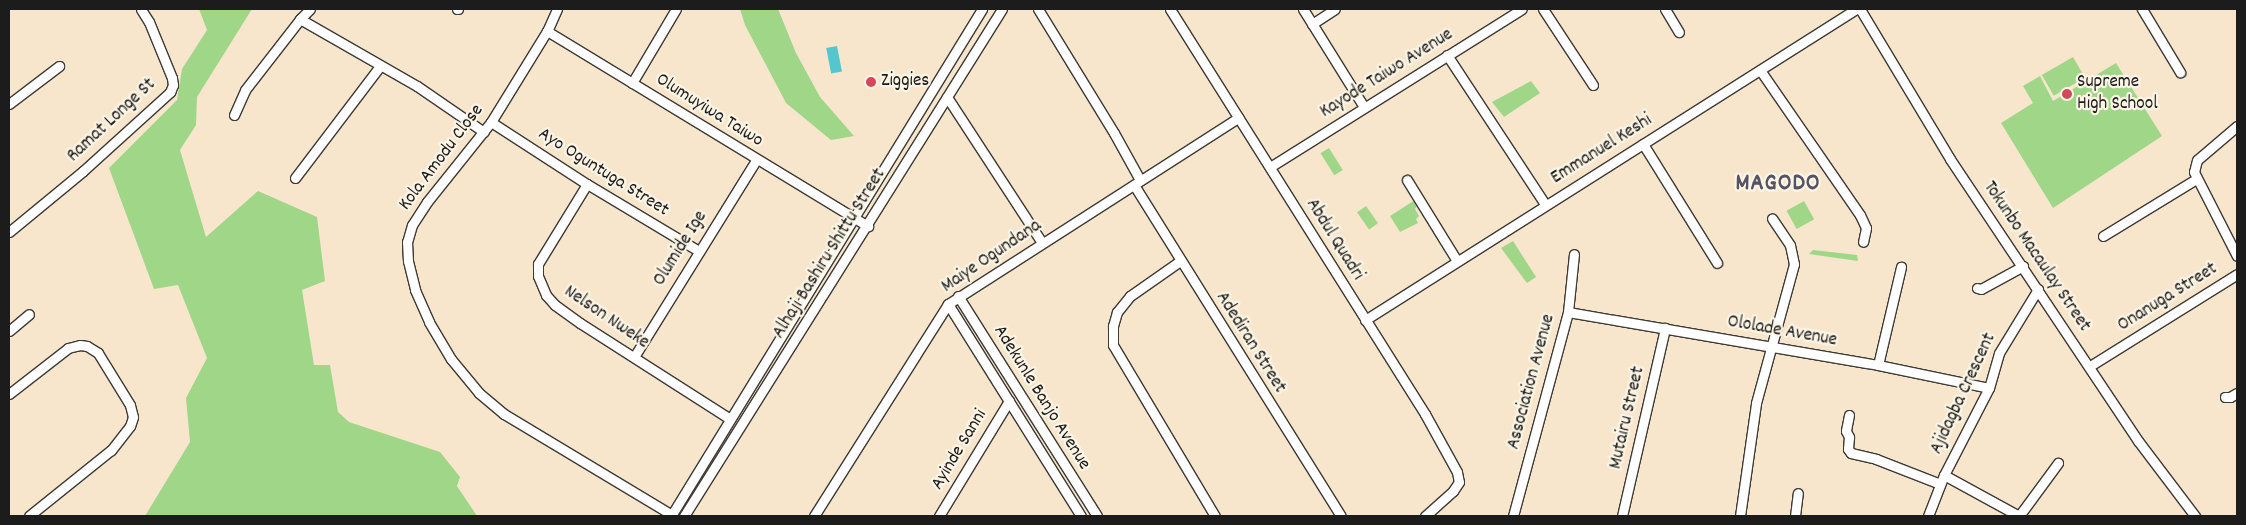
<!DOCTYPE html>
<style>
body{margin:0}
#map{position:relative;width:2246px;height:525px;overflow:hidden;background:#f7e6cc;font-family:Dekko,sans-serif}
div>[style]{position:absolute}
.green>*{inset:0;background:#a0d688;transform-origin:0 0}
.water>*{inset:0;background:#57c5cd;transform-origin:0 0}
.roads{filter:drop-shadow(1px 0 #3d3a36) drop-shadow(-1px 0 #3d3a36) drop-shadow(0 1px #3d3a36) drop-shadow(0 -1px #3d3a36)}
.minor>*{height:9px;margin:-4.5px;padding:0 4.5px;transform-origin:4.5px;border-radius:4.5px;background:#fff}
.dots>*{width:14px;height:14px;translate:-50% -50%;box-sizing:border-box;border:2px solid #fcf5e5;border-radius:50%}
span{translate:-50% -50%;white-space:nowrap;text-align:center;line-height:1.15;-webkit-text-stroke:4.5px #fcf5e5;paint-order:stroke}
.street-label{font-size:19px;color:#1c1c1c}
.poi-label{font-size:19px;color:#1c1c1c}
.left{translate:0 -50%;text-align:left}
.district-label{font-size:24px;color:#545264;font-weight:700;letter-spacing:1px}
.frame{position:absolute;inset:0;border:10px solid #1c1c1c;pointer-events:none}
</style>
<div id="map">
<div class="green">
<i style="clip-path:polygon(199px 9px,252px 9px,197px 97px,196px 125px,180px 150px,206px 237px,258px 191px,317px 217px,325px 281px,302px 290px,314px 365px,330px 365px,338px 412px,349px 422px,440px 452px,460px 477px,457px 486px,477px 516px,145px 516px,190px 442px,186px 398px,207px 358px,178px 285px,154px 289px,109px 168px,177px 100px,182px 69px,207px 30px)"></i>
<i style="clip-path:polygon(740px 9px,778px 9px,796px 53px,820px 97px,854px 136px,831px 140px,786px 103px,745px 25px)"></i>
<i style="left:2073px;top:57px;width:24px;height:36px;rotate:60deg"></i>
<i style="clip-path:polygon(2116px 63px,2162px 136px,2053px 208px,2001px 123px,2033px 103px,2023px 86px,2040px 76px,2053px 101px)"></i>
<i style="clip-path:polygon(1531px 81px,1540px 93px,1504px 117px,1492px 102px)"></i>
<i style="left:1329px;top:148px;width:26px;height:10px;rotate:58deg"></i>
<i style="clip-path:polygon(1415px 200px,1417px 206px,1415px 209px,1419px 216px,1416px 219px,1418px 223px,1400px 232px,1390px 216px)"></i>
<i style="left:1804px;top:201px;width:21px;height:20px;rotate:61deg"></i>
<i style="left:1366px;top:206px;width:21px;height:11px;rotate:55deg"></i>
<i style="clip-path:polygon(1513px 241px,1536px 277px,1527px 283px,1501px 248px)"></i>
<i style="clip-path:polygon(1813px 250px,1857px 255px,1858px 261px,1809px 254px)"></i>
</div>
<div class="water">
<i style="left:837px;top:46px;width:26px;height:11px;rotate:79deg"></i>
</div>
<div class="roads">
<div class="minor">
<i style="left:457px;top:9px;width:1px"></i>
<i style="left:557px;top:9px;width:24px;rotate:114deg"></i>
<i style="left:547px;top:31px;width:107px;rotate:121.6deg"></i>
<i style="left:491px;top:122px;width:102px;rotate:128.7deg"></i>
<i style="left:427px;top:202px;width:27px;rotate:123deg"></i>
<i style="left:412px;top:225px;width:18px;rotate:106deg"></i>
<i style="left:407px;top:242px;width:19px;rotate:87deg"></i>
<i style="left:408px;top:261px;width:30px;rotate:76deg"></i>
<i style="left:415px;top:290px;width:35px;rotate:66deg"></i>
<i style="left:429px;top:322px;width:43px;rotate:59.3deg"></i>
<i style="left:451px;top:359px;width:44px;rotate:50.5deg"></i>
<i style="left:479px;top:393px;width:33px;rotate:40deg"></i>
<i style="left:504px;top:414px;width:196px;rotate:31deg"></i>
<i style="left:1038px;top:9px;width:145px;rotate:58.5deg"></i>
<i style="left:1114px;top:133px;width:54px;rotate:61deg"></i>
<i style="left:1170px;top:9px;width:479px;rotate:57.8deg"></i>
<i style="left:1425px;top:414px;width:66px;rotate:61.1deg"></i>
<i style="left:1457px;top:472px;width:10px;rotate:79deg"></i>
<i style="left:1459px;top:482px;width:11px;rotate:124deg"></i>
<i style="left:1453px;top:491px;width:38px;rotate:138deg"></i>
<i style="left:1303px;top:9px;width:115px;rotate:58.1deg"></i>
<i style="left:1543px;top:9px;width:91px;rotate:56.7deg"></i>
<i style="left:1665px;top:9px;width:27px;rotate:59deg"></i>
<i style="left:1860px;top:9px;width:175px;rotate:59deg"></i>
<i style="left:1950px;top:159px;width:340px;rotate:56.3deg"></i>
<i style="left:2139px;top:442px;width:93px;rotate:52.9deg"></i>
<i style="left:2142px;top:9px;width:74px;rotate:58.9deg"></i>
<i style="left:300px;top:19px;width:14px;rotate:-45deg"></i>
<i style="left:1312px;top:24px;width:27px;rotate:-33deg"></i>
<i style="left:547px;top:31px;width:376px;rotate:31.3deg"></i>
<i style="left:1447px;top:55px;width:178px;rotate:56.7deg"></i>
<i style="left:1760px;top:70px;width:176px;rotate:55.4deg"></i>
<i style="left:1860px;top:215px;width:14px;rotate:65deg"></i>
<i style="left:1866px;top:228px;width:14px;rotate:102deg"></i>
<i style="left:632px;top:83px;width:86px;rotate:-59.3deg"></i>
<i style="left:947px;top:97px;width:174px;rotate:56.9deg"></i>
<i style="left:9px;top:104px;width:63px;rotate:-37.2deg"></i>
<i style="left:234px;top:115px;width:27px;rotate:-66deg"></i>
<i style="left:245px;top:90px;width:90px;rotate:-52.2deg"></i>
<i style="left:300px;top:19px;width:135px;rotate:29.8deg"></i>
<i style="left:417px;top:86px;width:81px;rotate:34.5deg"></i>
<i style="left:491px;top:122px;width:114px;rotate:32.9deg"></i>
<i style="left:587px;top:184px;width:131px;rotate:30.9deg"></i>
<i style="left:2237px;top:126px;width:52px;rotate:139.6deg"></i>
<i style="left:2197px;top:160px;width:12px;rotate:104deg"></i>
<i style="left:2194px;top:172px;width:94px;rotate:62.9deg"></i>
<i style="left:1643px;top:144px;width:140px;rotate:58.1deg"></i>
<i style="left:1270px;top:167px;width:297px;rotate:-32.1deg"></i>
<i style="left:295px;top:178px;width:141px;rotate:-52.8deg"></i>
<i style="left:1407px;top:180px;width:95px;rotate:58.3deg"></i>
<i style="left:587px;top:184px;width:94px;rotate:121.5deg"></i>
<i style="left:538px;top:264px;width:12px;rotate:90deg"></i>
<i style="left:538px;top:276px;width:21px;rotate:67deg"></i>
<i style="left:546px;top:295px;width:13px;rotate:48deg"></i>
<i style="left:555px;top:305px;width:31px;rotate:36deg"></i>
<i style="left:580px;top:323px;width:178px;rotate:32.6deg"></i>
<i style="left:1134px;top:185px;width:390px;rotate:58deg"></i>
<i style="left:9px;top:232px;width:96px;rotate:-39.5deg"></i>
<i style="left:83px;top:171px;width:118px;rotate:-42.2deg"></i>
<i style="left:170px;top:92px;width:8px;rotate:-67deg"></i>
<i style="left:173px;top:85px;width:7px;rotate:-98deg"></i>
<i style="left:172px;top:78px;width:61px;rotate:-112.3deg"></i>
<i style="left:149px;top:22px;width:15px;rotate:-122deg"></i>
<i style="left:2103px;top:236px;width:109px;rotate:-31.5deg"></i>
<i style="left:1180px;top:261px;width:61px;rotate:145deg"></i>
<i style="left:1130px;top:296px;width:21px;rotate:129deg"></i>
<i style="left:1117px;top:312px;width:15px;rotate:106deg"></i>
<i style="left:1113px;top:326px;width:19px;rotate:90deg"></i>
<i style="left:1113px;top:345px;width:199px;rotate:59.2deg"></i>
<i style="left:1977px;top:288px;width:4px;rotate:14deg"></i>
<i style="left:1981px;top:289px;width:48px;rotate:-28.7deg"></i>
<i style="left:958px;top:296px;width:260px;rotate:57.7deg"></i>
<i style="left:948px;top:304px;width:250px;rotate:57.9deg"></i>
<i style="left:1568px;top:312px;width:314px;rotate:9.7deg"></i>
<i style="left:1878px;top:365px;width:113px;rotate:11.7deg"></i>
<i style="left:1365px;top:320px;width:581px;rotate:-32.35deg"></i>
<i style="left:9px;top:331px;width:26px;rotate:-40deg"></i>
<i style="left:634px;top:357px;width:232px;rotate:-58.2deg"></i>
<i style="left:1878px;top:365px;width:101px;rotate:-76.8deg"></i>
<i style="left:2090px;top:366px;width:173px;rotate:-32deg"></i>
<i style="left:9px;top:394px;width:75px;rotate:-37.9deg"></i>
<i style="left:68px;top:348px;width:12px;rotate:-14deg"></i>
<i style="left:80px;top:345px;width:7px;rotate:8deg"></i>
<i style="left:87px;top:346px;width:13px;rotate:32deg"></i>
<i style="left:98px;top:353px;width:61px;rotate:58.4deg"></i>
<i style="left:130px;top:405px;width:12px;rotate:76deg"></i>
<i style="left:133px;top:417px;width:9px;rotate:108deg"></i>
<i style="left:130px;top:426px;width:31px;rotate:128deg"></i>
<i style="left:111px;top:450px;width:105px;rotate:141.2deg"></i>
<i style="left:2225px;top:397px;width:5px"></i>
<i style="left:2230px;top:397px;width:8px;rotate:-30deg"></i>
<i style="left:1849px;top:415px;width:16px;rotate:101deg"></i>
<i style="left:1846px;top:431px;width:7px;rotate:63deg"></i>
<i style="left:1849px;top:437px;width:12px;rotate:95deg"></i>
<i style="left:1848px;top:449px;width:5px;rotate:53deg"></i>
<i style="left:1851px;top:453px;width:26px;rotate:13deg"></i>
<i style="left:1876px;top:459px;width:69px;rotate:21.3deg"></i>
<i style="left:1944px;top:475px;width:85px;rotate:28.7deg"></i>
<i style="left:671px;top:516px;width:595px;rotate:-58.47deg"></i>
<i style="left:684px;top:516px;width:598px;rotate:-57.9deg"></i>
<i style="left:814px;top:516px;width:251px;rotate:-57.7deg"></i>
<i style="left:948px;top:304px;width:345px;rotate:-32.7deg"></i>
<i style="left:939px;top:516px;width:135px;rotate:-58.7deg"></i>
<i style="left:1513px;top:516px;width:211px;rotate:-74.9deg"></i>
<i style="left:1568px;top:312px;width:58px;rotate:-84.1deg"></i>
<i style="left:1622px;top:516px;width:193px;rotate:-77.1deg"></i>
<i style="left:1740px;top:516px;width:114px;rotate:-81.9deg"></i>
<i style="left:1756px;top:403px;width:144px;rotate:-74.7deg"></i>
<i style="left:1794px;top:264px;width:19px;rotate:-102deg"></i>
<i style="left:1790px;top:245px;width:32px;rotate:-124deg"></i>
<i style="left:1795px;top:516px;width:23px;rotate:-83deg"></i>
<i style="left:1928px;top:516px;width:44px;rotate:-68.7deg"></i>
<i style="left:1944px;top:475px;width:98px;rotate:-62.7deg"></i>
<i style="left:1989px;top:388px;width:36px;rotate:-74deg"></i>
<i style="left:1999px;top:353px;width:75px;rotate:-58.6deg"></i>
<i style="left:2019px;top:516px;width:66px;rotate:-53.7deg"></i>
</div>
</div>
<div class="dots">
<i style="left:871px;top:82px;background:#d1495b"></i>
<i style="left:2067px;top:94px;background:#d1495b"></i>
</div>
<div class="street-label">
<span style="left:1387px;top:74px;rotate:-32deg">Kayode Taiwo Avenue</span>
<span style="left:709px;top:111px;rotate:32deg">Olumuyiwa Taiwo</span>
<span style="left:112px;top:121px;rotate:-43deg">Ramat Longe St</span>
<span style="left:1602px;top:150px;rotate:-32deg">Emmanuel Keshi</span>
<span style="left:442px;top:158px;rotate:-53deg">Kola Amodu Close</span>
<span style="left:603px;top:173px;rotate:32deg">Ayo Oguntuga Street</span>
<span style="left:1334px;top:240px;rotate:58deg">Abdul Quadri</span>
<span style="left:681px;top:249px;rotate:-58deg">Olumide Ige</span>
<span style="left:830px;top:254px;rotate:-58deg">Alhaji Bashiru Shittu Street</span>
<span style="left:992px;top:257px;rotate:-34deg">Maiye Ogundana</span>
<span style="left:2036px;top:257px;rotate:56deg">Tokunbo Macaulay Street</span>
<span style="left:2168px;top:298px;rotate:-32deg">Onanuga Street</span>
<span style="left:606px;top:318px;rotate:34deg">Nelson Nweke</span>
<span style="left:1782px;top:332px;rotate:10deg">Ololade Avenue</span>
<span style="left:1250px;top:343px;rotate:58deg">Adediran Street</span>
<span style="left:1532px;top:382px;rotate:-75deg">Association Avenue</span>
<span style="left:1964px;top:394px;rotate:-65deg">Ajidagba Crescent</span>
<span style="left:1041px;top:398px;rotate:58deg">Adekunle Banjo Avenue</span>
<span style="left:1628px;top:418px;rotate:-77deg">Mutairu Street</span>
<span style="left:960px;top:450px;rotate:-59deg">Ayinde Sanni</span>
</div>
<div class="poi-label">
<span class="left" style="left:881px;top:82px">Ziggies</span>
<span class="left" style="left:2077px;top:94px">Supreme<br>High School</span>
</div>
<div class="district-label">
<span style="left:1778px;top:185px">MAGODO</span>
</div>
<div class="frame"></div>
</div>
